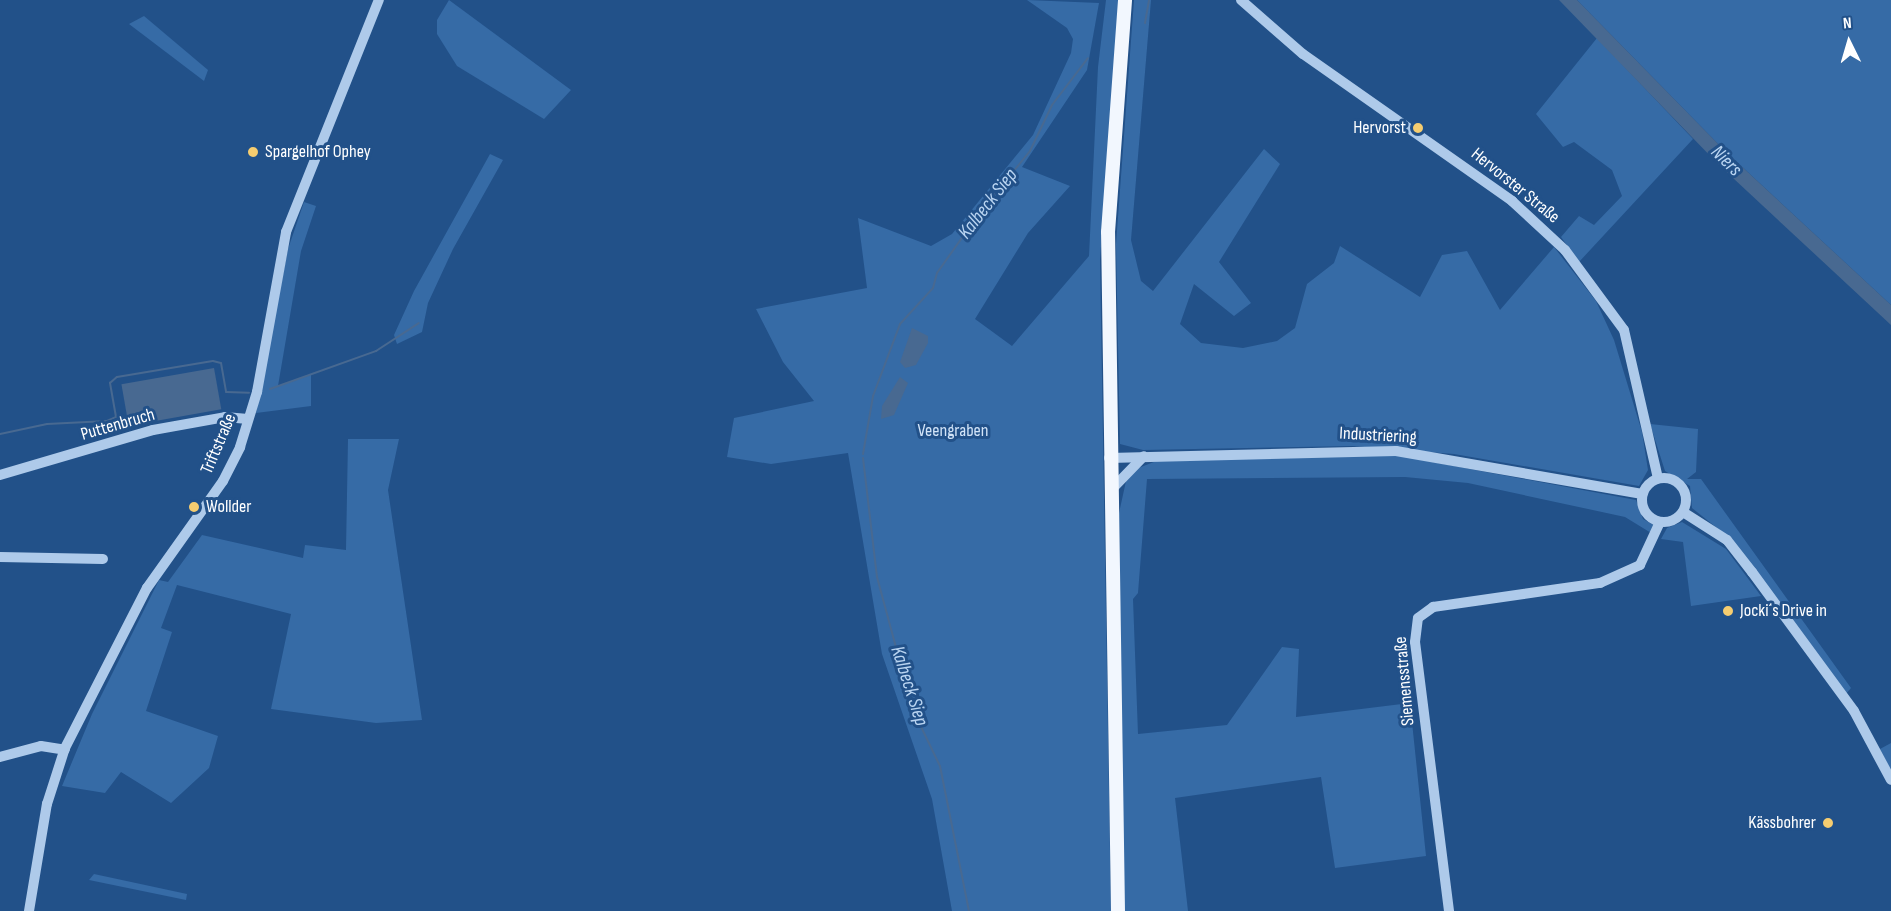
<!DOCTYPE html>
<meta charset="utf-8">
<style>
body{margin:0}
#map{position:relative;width:1891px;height:911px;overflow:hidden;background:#225189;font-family:"Sofia Sans Condensed",sans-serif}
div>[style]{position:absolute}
.green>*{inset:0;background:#366ba6}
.water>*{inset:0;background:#486991;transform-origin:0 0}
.stream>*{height:2px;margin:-1px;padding:0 1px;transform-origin:1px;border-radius:1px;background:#486991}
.minor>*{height:10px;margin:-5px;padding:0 5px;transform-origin:5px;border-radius:5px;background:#aecaea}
.minor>.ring{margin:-5px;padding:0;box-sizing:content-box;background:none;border:10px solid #aecaea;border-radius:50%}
.major>*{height:14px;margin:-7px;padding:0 7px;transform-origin:7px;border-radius:7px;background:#f2f7fe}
.dots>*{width:16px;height:16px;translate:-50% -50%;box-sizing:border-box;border:3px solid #225189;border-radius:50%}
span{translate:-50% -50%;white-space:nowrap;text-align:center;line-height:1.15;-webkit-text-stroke:6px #225189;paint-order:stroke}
.poi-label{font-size:18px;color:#fff}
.right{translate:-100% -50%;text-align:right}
.left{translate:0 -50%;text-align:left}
.street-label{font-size:18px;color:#fff}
.park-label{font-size:18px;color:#d2e4f8}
.water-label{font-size:20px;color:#b9d4f1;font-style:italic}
.north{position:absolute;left:1819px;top:12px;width:60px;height:60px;-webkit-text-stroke:4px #225189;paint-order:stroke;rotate:355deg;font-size:16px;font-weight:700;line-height:24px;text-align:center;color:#fff}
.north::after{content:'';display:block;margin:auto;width:21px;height:27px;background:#fff;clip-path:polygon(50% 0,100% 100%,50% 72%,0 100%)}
</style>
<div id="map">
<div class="green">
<i style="clip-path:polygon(449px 0,571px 90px,544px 119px,457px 66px,437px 34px,437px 20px)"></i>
<i style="clip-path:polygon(1027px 0,1099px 3px,1087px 70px,1022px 167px,1070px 186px,1028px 233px,975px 319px,1012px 346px,1089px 256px,1098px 67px,1106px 0,1119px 0,1100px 260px,1111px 911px,952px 911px,932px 799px,882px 654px,848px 453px,771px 464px,727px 457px,734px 418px,814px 401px,783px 362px,756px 309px,867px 288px,858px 218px,931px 246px,952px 234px,1033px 135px,1071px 53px,1073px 39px,1067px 28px)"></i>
<i style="clip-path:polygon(1134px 0,1151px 0,1131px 240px,1141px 281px,1153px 291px,1264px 149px,1280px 164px,1219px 262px,1251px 303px,1234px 316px,1194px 284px,1180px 324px,1201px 343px,1243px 348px,1277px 341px,1295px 328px,1307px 284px,1334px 263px,1340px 246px,1420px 297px,1442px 255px,1467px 251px,1500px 310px,1554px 247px,1596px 301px,1614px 340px,1642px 432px,1648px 470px,1639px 486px,1454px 454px,1352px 446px,1143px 450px,1120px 444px,1116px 244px)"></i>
<i style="clip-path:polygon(1577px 0,1891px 0,1891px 305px,1725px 151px)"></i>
<i style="clip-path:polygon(144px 16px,208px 70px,204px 81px,129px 24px)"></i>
<i style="clip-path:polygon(1597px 38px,1693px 139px,1579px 262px,1561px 237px,1579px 216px,1594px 225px,1622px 196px,1612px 170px,1574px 142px,1563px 147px,1536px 114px)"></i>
<i style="clip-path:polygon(490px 154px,503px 160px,453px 249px,428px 303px,422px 332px,397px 344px,394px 335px,414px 291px)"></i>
<i style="clip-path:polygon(304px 202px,316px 206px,301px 251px,278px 386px,311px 374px,311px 406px,256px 413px,288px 249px)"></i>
<i style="clip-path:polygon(1650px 424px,1698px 429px,1696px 472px,1687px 479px,1701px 479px,1851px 688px,1845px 695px,1727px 536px,1692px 508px,1690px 486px,1665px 471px)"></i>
<i style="clip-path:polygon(348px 439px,399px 439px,388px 490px,422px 720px,376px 723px,271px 709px,291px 614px,177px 585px,161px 628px,172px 632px,146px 711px,218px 736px,209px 768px,171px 803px,121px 772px,105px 793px,62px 786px,92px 714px,159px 580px,168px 582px,202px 535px,303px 558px,305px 545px,346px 550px)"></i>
<i style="clip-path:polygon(1395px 455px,1636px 500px,1643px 519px,1659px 528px,1656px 536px,1625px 517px,1468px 483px,1405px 477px,1147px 479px,1138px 593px,1133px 599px,1138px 734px,1227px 725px,1282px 647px,1299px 649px,1296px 717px,1410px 703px,1426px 856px,1335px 868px,1321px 777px,1175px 798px,1188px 911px,1123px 911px,1119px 513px,1128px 472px,1159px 460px)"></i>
<i style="clip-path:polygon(1682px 522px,1726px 549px,1761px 596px,1691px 606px,1683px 542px,1661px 539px,1667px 528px)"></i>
<i style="clip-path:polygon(1891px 743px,1891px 771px,1880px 749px)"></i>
<i style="clip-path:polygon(94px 874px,187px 894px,186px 900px,89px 880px)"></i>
</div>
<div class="water">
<i style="clip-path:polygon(1559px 0,1577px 0,1725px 151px,1891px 305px,1891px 325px,1719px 165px)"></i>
<i style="clip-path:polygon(912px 328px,928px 336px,928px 343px,916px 365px,905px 368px,900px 362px)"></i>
<i style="left:214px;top:368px;width:42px;height:94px;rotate:80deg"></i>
<i style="clip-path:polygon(900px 377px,908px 383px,894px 415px,881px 419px,882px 406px)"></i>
</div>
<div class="stream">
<i style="left:1145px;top:23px;width:23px;rotate:-80deg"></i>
<i style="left:270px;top:389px;width:113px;rotate:-19.7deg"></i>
<i style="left:376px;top:351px;width:51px;rotate:-33.1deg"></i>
<i style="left:0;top:434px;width:48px;rotate:-12deg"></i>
<i style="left:47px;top:424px;width:60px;rotate:-2.9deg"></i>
<i style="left:107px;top:421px;width:10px;rotate:-24deg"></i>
<i style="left:116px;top:417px;width:35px;rotate:-100deg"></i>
<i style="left:110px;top:383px;width:9px;rotate:-41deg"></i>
<i style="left:117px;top:377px;width:97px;rotate:-9.5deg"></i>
<i style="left:213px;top:361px;width:8px;rotate:14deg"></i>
<i style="left:221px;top:363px;width:29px;rotate:80deg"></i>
<i style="left:226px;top:392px;width:23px;rotate:2deg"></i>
<i style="left:863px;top:454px;width:59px;rotate:-80.2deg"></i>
<i style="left:873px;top:396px;width:77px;rotate:-69.4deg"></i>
<i style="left:900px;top:324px;width:49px;rotate:-47.5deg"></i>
<i style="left:933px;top:288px;width:16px;rotate:-75deg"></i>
<i style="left:937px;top:273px;width:71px;rotate:-54.7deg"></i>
<i style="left:978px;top:215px;width:82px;rotate:-50.9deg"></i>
<i style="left:1030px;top:151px;width:51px;rotate:-64.4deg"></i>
<i style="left:1052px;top:105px;width:59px;rotate:-52.5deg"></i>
<i style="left:863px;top:458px;width:120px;rotate:83.3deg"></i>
<i style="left:877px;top:577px;width:138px;rotate:74.9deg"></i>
<i style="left:913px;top:710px;width:62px;rotate:64.3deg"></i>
<i style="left:940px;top:766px;width:148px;rotate:78.7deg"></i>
</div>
<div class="minor">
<i style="left:1241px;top:0;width:82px;rotate:41.1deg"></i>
<i style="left:1303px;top:54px;width:256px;rotate:35.1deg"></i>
<i style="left:1512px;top:201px;width:72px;rotate:42.8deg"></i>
<i style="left:1565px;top:250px;width:99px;rotate:53.6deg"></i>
<i style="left:1624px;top:330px;width:152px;rotate:77.1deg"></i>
<i style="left:1109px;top:458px;width:287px;rotate:-1.4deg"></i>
<i style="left:1396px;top:451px;width:250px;rotate:9.9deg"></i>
<i style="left:0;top:475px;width:159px;rotate:-16.4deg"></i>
<i style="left:153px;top:430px;width:73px;rotate:-10.2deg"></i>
<i style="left:225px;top:417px;width:23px;rotate:5deg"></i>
<i class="ring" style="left:1642px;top:478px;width:34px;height:34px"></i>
<i style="left:1111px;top:490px;width:47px;rotate:-45.9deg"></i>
<i style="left:1683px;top:512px;width:52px;rotate:32.5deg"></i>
<i style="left:1727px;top:540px;width:41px;rotate:52deg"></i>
<i style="left:1752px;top:572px;width:172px;rotate:53.7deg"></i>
<i style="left:1854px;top:711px;width:78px;rotate:61.8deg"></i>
<i style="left:0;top:557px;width:103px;rotate:1.1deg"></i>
<i style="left:0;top:757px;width:42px;rotate:-15deg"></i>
<i style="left:41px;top:746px;width:24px;rotate:9deg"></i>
<i style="left:29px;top:911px;width:109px;rotate:-80.5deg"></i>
<i style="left:47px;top:804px;width:59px;rotate:-72.2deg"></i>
<i style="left:65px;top:748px;width:180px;rotate:-62.9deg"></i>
<i style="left:147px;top:588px;width:131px;rotate:-54.6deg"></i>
<i style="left:223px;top:481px;width:38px;rotate:-63deg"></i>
<i style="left:240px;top:447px;width:58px;rotate:-72.8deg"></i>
<i style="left:257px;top:392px;width:163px;rotate:-79.7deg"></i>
<i style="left:286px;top:232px;width:250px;rotate:-68.2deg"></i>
<i style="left:1449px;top:911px;width:271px;rotate:-97.2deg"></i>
<i style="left:1415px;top:642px;width:24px;rotate:-83deg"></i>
<i style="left:1418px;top:618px;width:19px;rotate:-36deg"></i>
<i style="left:1433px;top:607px;width:169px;rotate:-8.2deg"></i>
<i style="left:1600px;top:583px;width:44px;rotate:-24.2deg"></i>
<i style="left:1640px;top:565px;width:47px;rotate:-65.1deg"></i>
</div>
<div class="major">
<i style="left:1118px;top:911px;width:679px;rotate:-90.84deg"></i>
<i style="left:1108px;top:232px;width:233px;rotate:-85.8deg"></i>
</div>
<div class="dots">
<i style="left:1418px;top:128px;background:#f6cd70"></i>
<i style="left:253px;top:152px;background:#f6cd70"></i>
<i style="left:194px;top:507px;background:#f6cd70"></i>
<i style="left:1728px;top:611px;background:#f6cd70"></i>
<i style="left:1828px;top:823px;background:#f6cd70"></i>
</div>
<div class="poi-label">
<span class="right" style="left:1406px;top:128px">Hervorst</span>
<span class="left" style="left:265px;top:152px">Spargelhof Ophey</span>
<span class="left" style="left:206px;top:507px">Wollder</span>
<span class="left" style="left:1740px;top:611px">Jocki´s Drive in</span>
<span class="right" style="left:1816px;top:823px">Kässbohrer</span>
</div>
<div class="street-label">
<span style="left:1515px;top:186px;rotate:39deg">Hervorster Straße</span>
<span style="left:118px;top:425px;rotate:-16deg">Puttenbruch</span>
<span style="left:1378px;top:436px;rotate:3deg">Industriering</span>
<span style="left:219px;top:444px;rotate:-67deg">Triftstraße</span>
<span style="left:1405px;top:681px;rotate:-95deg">Siemensstraße</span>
</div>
<div class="park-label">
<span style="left:953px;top:431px">Veengraben</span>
</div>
<div class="water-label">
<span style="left:1726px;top:161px;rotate:45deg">Niers</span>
<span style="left:988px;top:204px;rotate:-52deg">Kalbeck Siep</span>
<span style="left:909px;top:686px;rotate:72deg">Kalbeck Siep</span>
</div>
<div class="north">N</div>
</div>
